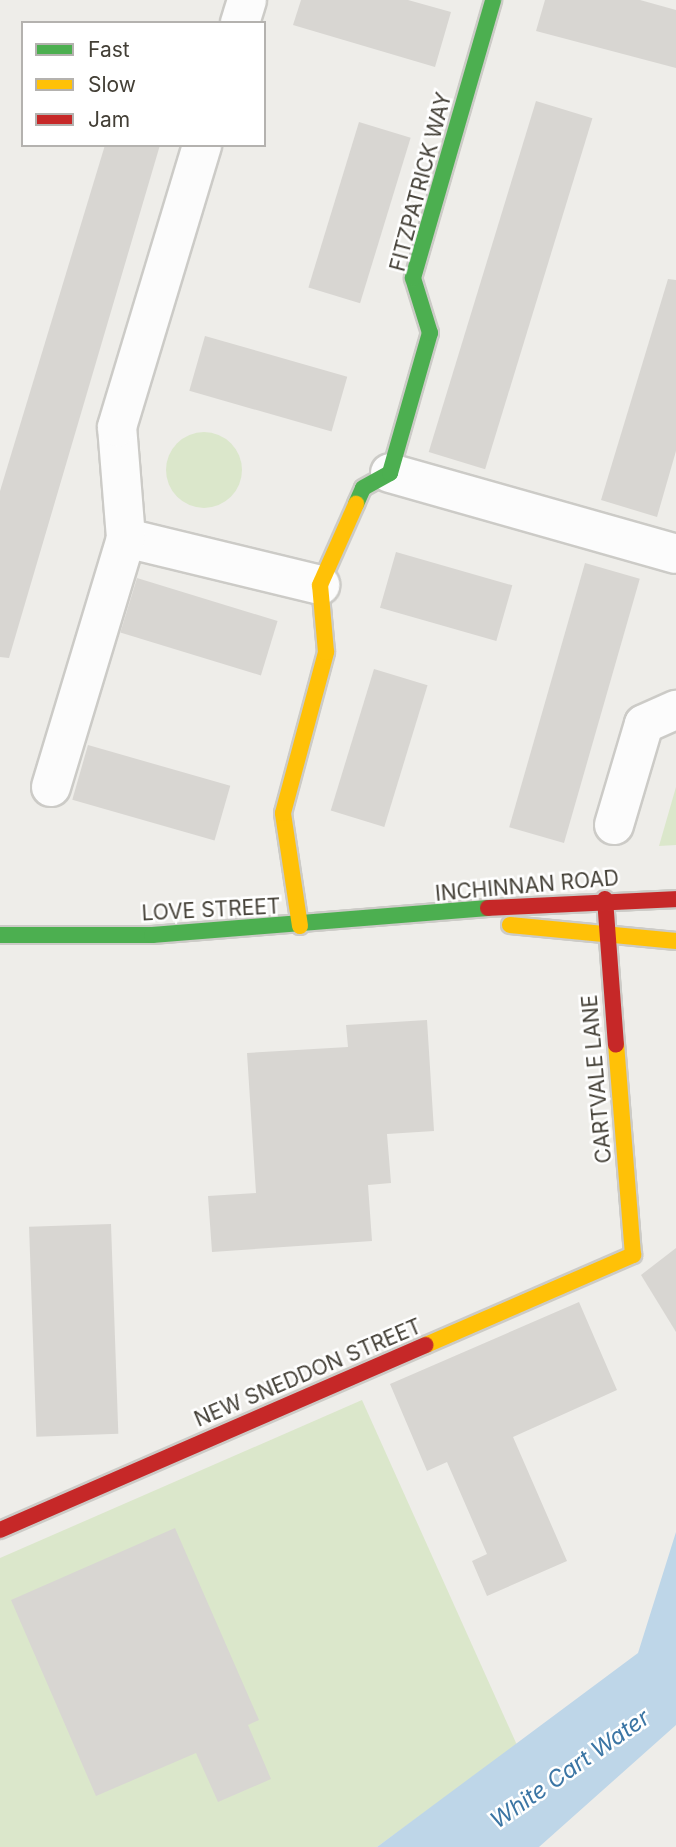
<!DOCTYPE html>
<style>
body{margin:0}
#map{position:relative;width:676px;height:1847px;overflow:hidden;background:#eeede9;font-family:Inter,sans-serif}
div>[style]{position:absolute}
.green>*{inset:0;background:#dbe7cb}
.round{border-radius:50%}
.water>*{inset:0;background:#bed6e8}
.building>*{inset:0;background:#d8d6d2;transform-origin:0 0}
.roads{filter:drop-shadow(2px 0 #cccbc7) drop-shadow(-2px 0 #cccbc7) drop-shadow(0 2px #cccbc7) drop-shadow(0 -2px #cccbc7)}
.street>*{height:38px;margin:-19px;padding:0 19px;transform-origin:19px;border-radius:19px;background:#fcfcfc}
.fast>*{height:16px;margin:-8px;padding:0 8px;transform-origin:8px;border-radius:8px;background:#4caf50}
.slow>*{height:16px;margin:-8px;padding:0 8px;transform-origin:8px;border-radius:8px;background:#ffc107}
.jam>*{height:16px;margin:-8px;padding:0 8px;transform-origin:8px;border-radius:8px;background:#c62828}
span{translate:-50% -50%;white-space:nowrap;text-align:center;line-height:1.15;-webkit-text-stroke:5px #fff;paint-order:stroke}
.street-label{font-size:21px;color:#433f36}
.water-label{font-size:23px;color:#3b75a4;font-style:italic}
.legend{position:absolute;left:21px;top:21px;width:245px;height:126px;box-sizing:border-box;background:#fff;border:2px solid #b4b2af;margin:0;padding:9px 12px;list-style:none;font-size:21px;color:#433f36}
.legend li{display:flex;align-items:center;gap:14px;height:35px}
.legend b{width:35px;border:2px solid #b4b2af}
</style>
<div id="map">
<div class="green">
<i class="round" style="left:166px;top:432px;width:76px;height:76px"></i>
<i style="clip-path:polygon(676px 787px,676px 845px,659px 846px)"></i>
<i style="clip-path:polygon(362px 1400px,517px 1745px,377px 1847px,0 1847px,0 1558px)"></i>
</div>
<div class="water">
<i style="clip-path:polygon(676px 1532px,676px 1725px,539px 1847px,377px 1847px,638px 1653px)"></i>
</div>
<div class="building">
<i style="clip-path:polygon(301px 0,408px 0,451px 12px,435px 67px,293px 25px)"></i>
<i style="clip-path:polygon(545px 0,640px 0,676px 10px,676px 68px,536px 31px)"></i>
<i style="left:536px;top:101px;width:59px;height:367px;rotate:17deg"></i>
<i style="left:359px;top:122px;width:54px;height:173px;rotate:17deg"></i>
<i style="clip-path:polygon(105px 145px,160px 145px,9px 658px,0 657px,0 491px)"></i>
<i style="clip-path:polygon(668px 279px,676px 280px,676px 451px,657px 517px,601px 500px)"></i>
<i style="left:205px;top:336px;width:148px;height:57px;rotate:16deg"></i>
<i style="left:396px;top:552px;width:121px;height:58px;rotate:16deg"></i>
<i style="left:585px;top:563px;width:57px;height:275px;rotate:16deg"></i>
<i style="left:137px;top:578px;width:147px;height:57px;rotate:17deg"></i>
<i style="left:374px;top:669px;width:56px;height:148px;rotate:17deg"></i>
<i style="left:88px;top:745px;width:148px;height:57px;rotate:16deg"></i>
<i style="clip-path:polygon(427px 1020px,434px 1131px,387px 1134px,391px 1183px,368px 1185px,372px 1241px,212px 1252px,208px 1196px,256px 1193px,247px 1053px,348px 1047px,346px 1025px)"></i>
<i style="left:111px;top:1224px;width:210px;height:82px;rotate:88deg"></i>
<i style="clip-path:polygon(676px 1248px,676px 1332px,641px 1275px)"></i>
<i style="clip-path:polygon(579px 1302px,617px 1390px,513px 1437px,567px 1561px,487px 1596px,472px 1561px,487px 1554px,447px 1462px,427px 1471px,390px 1384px)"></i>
<i style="clip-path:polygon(175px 1528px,259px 1720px,248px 1725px,271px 1779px,218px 1802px,196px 1753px,96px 1796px,11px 1600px)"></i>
</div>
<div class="roads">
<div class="street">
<i style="left:240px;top:23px;width:24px;rotate:-73deg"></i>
<i style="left:390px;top:473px;width:297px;rotate:15.8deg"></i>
<i style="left:126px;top:538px;width:200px;rotate:13.6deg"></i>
<i style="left:51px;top:787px;width:260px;rotate:-73.2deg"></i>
<i style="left:126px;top:538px;width:111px;rotate:-94.6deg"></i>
<i style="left:117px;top:427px;width:295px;rotate:-73.2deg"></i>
<i style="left:614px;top:825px;width:105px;rotate:-73.5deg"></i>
<i style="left:644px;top:724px;width:35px;rotate:-24deg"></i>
</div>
<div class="fast">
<i style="left:356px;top:504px;width:17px;rotate:-66deg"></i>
<i style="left:363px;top:488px;width:31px;rotate:-29deg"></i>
<i style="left:390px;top:473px;width:146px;rotate:-74.1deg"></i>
<i style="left:430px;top:333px;width:58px;rotate:-107.2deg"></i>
<i style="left:413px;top:278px;width:289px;rotate:-73.9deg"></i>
<i style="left:0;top:935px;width:152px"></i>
<i style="left:152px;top:935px;width:337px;rotate:-4.6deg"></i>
</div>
<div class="slow">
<i style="left:510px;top:925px;width:167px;rotate:5.5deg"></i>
<i style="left:300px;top:926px;width:114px;rotate:-98.6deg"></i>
<i style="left:283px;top:813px;width:167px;rotate:-75deg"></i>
<i style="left:326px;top:652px;width:67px;rotate:-95.1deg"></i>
<i style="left:320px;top:585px;width:89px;rotate:-66deg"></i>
<i style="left:426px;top:1345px;width:226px;rotate:-23.5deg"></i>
<i style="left:633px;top:1255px;width:211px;rotate:-94.6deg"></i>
</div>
<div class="jam">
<i style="left:605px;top:899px;width:146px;rotate:85.7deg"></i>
<i style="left:488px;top:908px;width:188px;rotate:-2.7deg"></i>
<i style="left:0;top:1530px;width:464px;rotate:-23.5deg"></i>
</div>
</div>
<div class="street-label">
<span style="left:421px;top:182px;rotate:-75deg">FITZPATRICK WAY</span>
<span style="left:527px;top:886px;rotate:-5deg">INCHINNAN ROAD</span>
<span style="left:211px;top:910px;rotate:-3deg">LOVE STREET</span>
<span style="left:597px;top:1079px;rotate:-95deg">CARTVALE LANE</span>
<span style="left:308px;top:1373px;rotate:-23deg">NEW SNEDDON STREET</span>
</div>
<div class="water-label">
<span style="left:570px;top:1769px;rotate:-35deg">White Cart Water</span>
</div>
<ul class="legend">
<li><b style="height:9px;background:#4caf50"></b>Fast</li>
<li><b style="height:9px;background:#ffc107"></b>Slow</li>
<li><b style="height:9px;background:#c62828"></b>Jam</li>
</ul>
</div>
